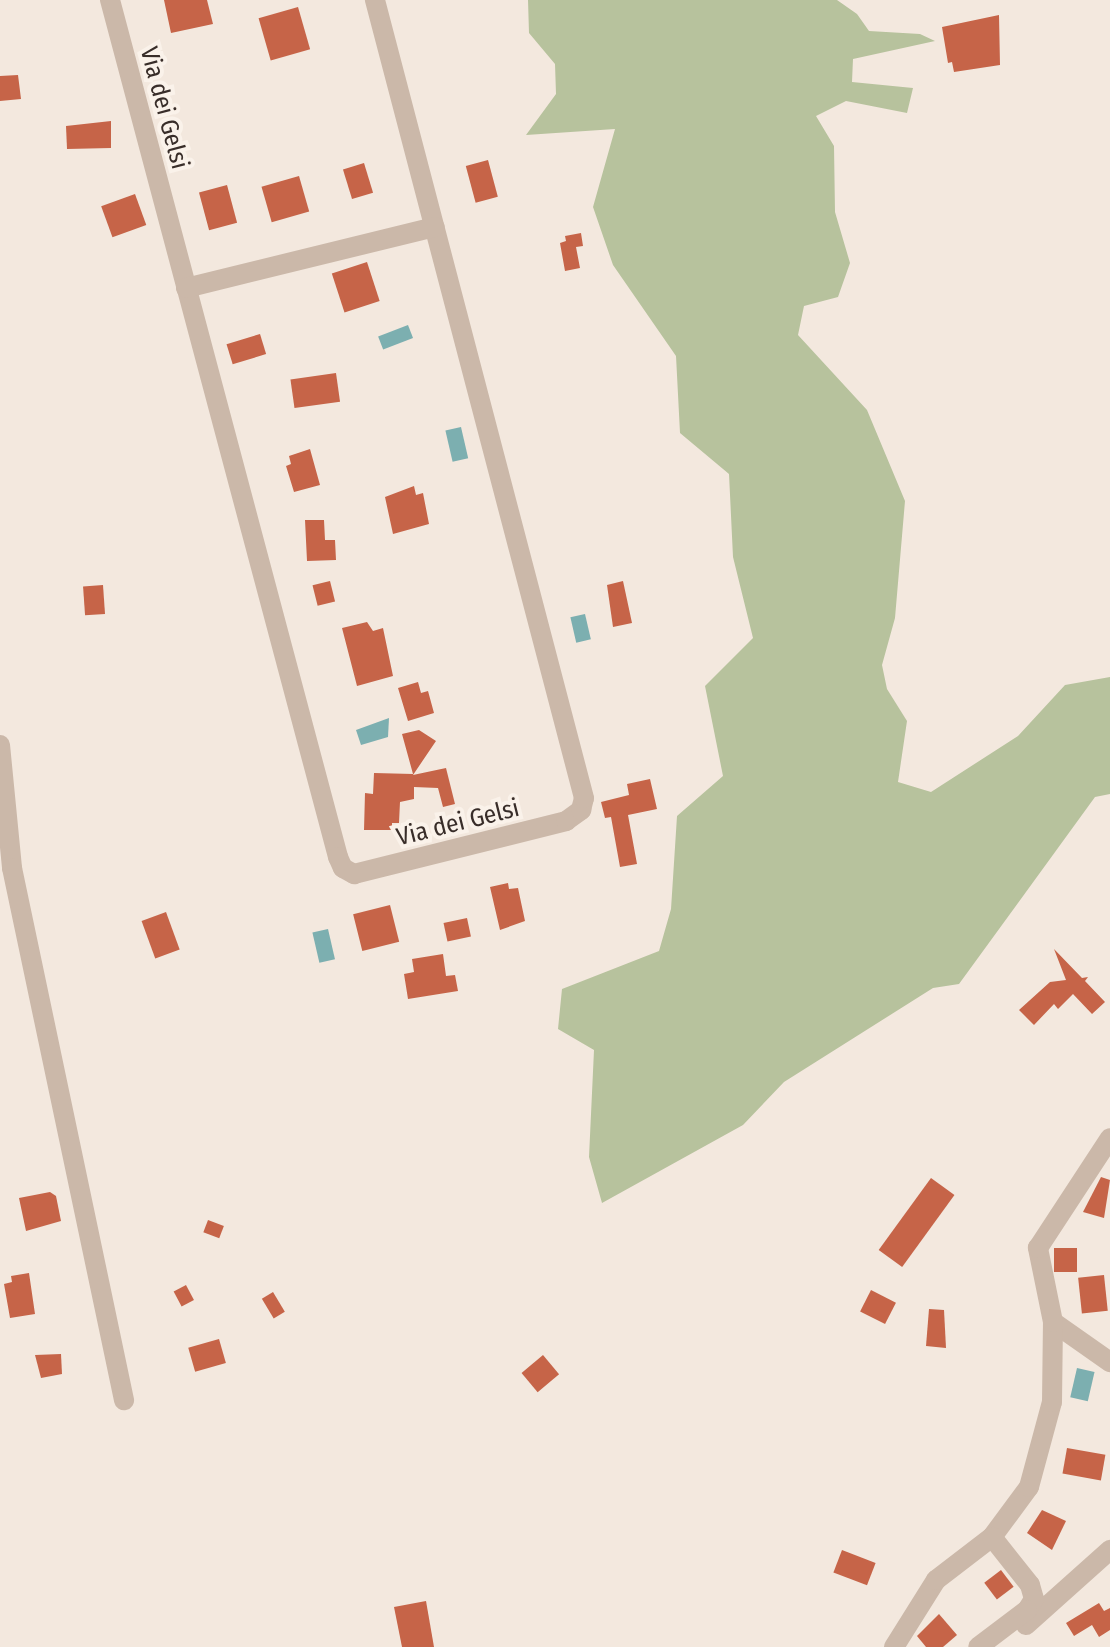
<!DOCTYPE html>
<style>
body{margin:0}
#map{position:relative;width:1110px;height:1647px;overflow:hidden;background:#f3e8de;font-family:"Fira Sans Condensed",sans-serif}
div>[style]{position:absolute}
.green>*{inset:0;background:#b7c29d}
.water>*{inset:0;background:#7cafb0;transform-origin:0 0}
.building>*{inset:0;background:#c66448;transform-origin:0 0}
.minor>*{height:20px;margin:-10px;padding:0 10px;transform-origin:10px;border-radius:10px;background:#cbb8a9}
span{translate:-50% -50%;white-space:nowrap;text-align:center;line-height:1.15;-webkit-text-stroke:8px #faf2ea;paint-order:stroke}
.street-label{font-size:25px;color:#382d29}
</style>
<div id="map">
<div class="green">
<i style="clip-path:polygon(528px 0,837px 0,857px 14px,869px 31px,920px 34px,935px 41px,853px 59px,852px 82px,913px 88px,907px 113px,846px 101px,816px 116px,834px 146px,835px 212px,850px 263px,838px 297px,804px 306px,798px 335px,867px 410px,905px 501px,895px 618px,882px 665px,887px 689px,907px 721px,898px 782px,931px 792px,1018px 736px,1065px 685px,1110px 677px,1110px 794px,1095px 797px,959px 984px,933px 988px,784px 1082px,743px 1125px,602px 1203px,589px 1157px,594px 1050px,558px 1029px,562px 989px,659px 951px,671px 909px,677px 816px,723px 776px,705px 686px,753px 638px,733px 557px,729px 474px,680px 433px,676px 356px,613px 265px,593px 207px,615px 129px,526px 135px,556px 94px,555px 64px,529px 33px)"></i>
</div>
<div class="water">
<i style="left:408px;top:325px;width:14px;height:32px;rotate:69deg"></i>
<i style="left:461px;top:427px;width:32px;height:16px;rotate:77deg"></i>
<i style="left:585px;top:614px;width:26px;height:15px;rotate:77deg"></i>
<i style="clip-path:polygon(389px 718px,388px 737px,361px 745px,356px 730px)"></i>
<i style="left:328px;top:929px;width:31px;height:16px;rotate:77deg"></i>
<i style="left:1077px;top:1368px;width:18px;height:30px;rotate:13deg"></i>
</div>
<div class="building">
<i style="clip-path:polygon(164px 0,207px 0,213px 24px,171px 33px)"></i>
<i style="left:298px;top:7px;width:44px;height:41px;rotate:74deg"></i>
<i style="clip-path:polygon(999px 15px,1000px 65px,954px 72px,952px 62px,948px 63px,942px 27px)"></i>
<i style="clip-path:polygon(18px 75px,21px 99px,0 101px,0 76px)"></i>
<i style="clip-path:polygon(111px 121px,111px 148px,67px 149px,66px 126px)"></i>
<i style="left:488px;top:160px;width:38px;height:23px;rotate:75deg"></i>
<i style="left:364px;top:163px;width:31px;height:22px;rotate:73deg"></i>
<i style="left:299px;top:176px;width:37px;height:39px;rotate:74deg"></i>
<i style="left:227px;top:185px;width:39px;height:29px;rotate:75deg"></i>
<i style="left:135px;top:194px;width:33px;height:36px;rotate:70deg"></i>
<i style="clip-path:polygon(581px 233px,583px 246px,576px 247px,580px 268px,565px 271px,560px 243px,566px 241px,565px 236px)"></i>
<i style="left:367px;top:262px;width:41px;height:37px;rotate:72deg"></i>
<i style="left:260px;top:334px;width:21px;height:35px;rotate:73deg"></i>
<i style="left:336px;top:373px;width:29px;height:46px;rotate:82deg"></i>
<i style="clip-path:polygon(310px 449px,320px 485px,294px 492px,286px 466px,291px 464px,289px 456px)"></i>
<i style="clip-path:polygon(414px 486px,416px 495px,423px 493px,429px 524px,393px 534px,385px 497px)"></i>
<i style="clip-path:polygon(305px 520px,324px 520px,325px 540px,335px 540px,336px 560px,307px 561px)"></i>
<i style="left:330px;top:581px;width:21px;height:18px;rotate:76deg"></i>
<i style="clip-path:polygon(623px 581px,632px 623px,613px 627px,607px 585px)"></i>
<i style="left:103px;top:585px;width:29px;height:20px;rotate:86deg"></i>
<i style="clip-path:polygon(367px 622px,373px 631px,383px 628px,393px 676px,357px 686px,342px 628px)"></i>
<i style="clip-path:polygon(418px 682px,421px 693px,428px 691px,434px 713px,408px 721px,398px 688px)"></i>
<i style="clip-path:polygon(419px 730px,436px 741px,413px 775px,446px 768px,455px 804px,443px 807px,438px 788px,414px 787px,414px 799px,400px 802px,399px 823px,392px 823px,392px 830px,364px 830px,365px 793px,373px 794px,374px 773px,413px 774px,402px 734px)"></i>
<i style="clip-path:polygon(650px 779px,657px 809px,628px 815px,637px 864px,620px 867px,611px 817px,605px 818px,601px 802px,629px 795px,627px 784px)"></i>
<i style="clip-path:polygon(508px 883px,509px 889px,518px 888px,525px 921px,500px 930px,490px 887px)"></i>
<i style="left:390px;top:905px;width:38px;height:38px;rotate:76deg"></i>
<i style="left:166px;top:912px;width:40px;height:26px;rotate:70deg"></i>
<i style="left:467px;top:918px;width:19px;height:24px;rotate:78deg"></i>
<i style="clip-path:polygon(1054px 949px,1082px 978px,1088px 977px,1085px 981px,1105px 1002px,1092px 1014px,1073px 994px,1058px 1009px,1054px 1004px,1034px 1025px,1019px 1010px,1050px 982px,1066px 980px)"></i>
<i style="clip-path:polygon(443px 954px,446px 976px,455px 975px,458px 991px,408px 999px,404px 974px,414px 972px,412px 959px)"></i>
<i style="clip-path:polygon(1101px 1177px,1110px 1180px,1104px 1218px,1083px 1212px)"></i>
<i style="left:931px;top:1178px;width:29px;height:89px;rotate:36deg"></i>
<i style="clip-path:polygon(50px 1192px,56px 1196px,61px 1221px,26px 1231px,19px 1198px)"></i>
<i style="left:208px;top:1220px;width:17px;height:13px;rotate:21deg"></i>
<i style="left:1054px;top:1248px;width:23px;height:24px"></i>
<i style="clip-path:polygon(29px 1273px,35px 1314px,10px 1318px,4px 1284px,12px 1282px,11px 1276px)"></i>
<i style="left:1104px;top:1275px;width:36px;height:26px;rotate:84deg"></i>
<i style="left:186px;top:1285px;width:17px;height:14px;rotate:62deg"></i>
<i style="left:871px;top:1290px;width:28px;height:24px;rotate:27deg"></i>
<i style="left:273px;top:1292px;width:23px;height:13px;rotate:59deg"></i>
<i style="clip-path:polygon(929px 1309px,944px 1310px,946px 1348px,926px 1346px)"></i>
<i style="left:219px;top:1339px;width:25px;height:32px;rotate:74deg"></i>
<i style="clip-path:polygon(61px 1354px,62px 1374px,41px 1378px,35px 1355px)"></i>
<i style="left:543px;top:1355px;width:25px;height:28px;rotate:50deg"></i>
<i style="left:1067px;top:1448px;width:39px;height:26px;rotate:10deg"></i>
<i style="clip-path:polygon(1042px 1510px,1066px 1521px,1052px 1550px,1027px 1533px)"></i>
<i style="left:842px;top:1550px;width:36px;height:24px;rotate:21deg"></i>
<i style="left:1001px;top:1570px;width:21px;height:21px;rotate:53deg"></i>
<i style="clip-path:polygon(426px 1601px,434px 1647px,402px 1647px,394px 1607px)"></i>
<i style="clip-path:polygon(1099px 1603px,1104px 1611px,1110px 1608px,1110px 1630px,1099px 1637px,1092px 1625px,1074px 1636px,1066px 1623px)"></i>
<i style="clip-path:polygon(939px 1614px,957px 1635px,943px 1647px,926px 1647px,917px 1636px)"></i>
</div>
<div class="minor">
<i style="left:110px;top:0;width:887px;rotate:75.1deg"></i>
<i style="left:338px;top:857px;width:12px;rotate:66deg"></i>
<i style="left:343px;top:868px;width:13px;rotate:29deg"></i>
<i style="left:354px;top:874px;width:219px;rotate:-14deg"></i>
<i style="left:566px;top:821px;width:19px;rotate:-36deg"></i>
<i style="left:581px;top:810px;width:12px;rotate:-76deg"></i>
<i style="left:584px;top:798px;width:825px;rotate:-104.68deg"></i>
<i style="left:186px;top:288px;width:256px;rotate:-13.8deg"></i>
<i style="left:0;top:745px;width:124px;rotate:84.4deg"></i>
<i style="left:12px;top:868px;width:544px;rotate:78.11deg"></i>
<i style="left:1053px;top:1322px;width:70px;rotate:35.1deg"></i>
<i style="left:992px;top:1537px;width:62px;rotate:-53.5deg"></i>
<i style="left:1029px;top:1487px;width:88px;rotate:-74.9deg"></i>
<i style="left:1052px;top:1402px;width:80px;rotate:-89.3deg"></i>
<i style="left:1053px;top:1322px;width:76px;rotate:-101.5deg"></i>
<i style="left:1038px;top:1248px;width:131px;rotate:-56.8deg"></i>
<i style="left:1026px;top:1625px;width:113px;rotate:-41.8deg"></i>
<i style="left:894px;top:1647px;width:79px;rotate:-57.9deg"></i>
<i style="left:936px;top:1580px;width:71px;rotate:-37.5deg"></i>
<i style="left:992px;top:1537px;width:61px;rotate:51.6deg"></i>
<i style="left:1030px;top:1585px;width:15px;rotate:74deg"></i>
<i style="left:1034px;top:1599px;width:13px;rotate:122deg"></i>
<i style="left:1027px;top:1610px;width:61px;rotate:142.9deg"></i>
</div>
<div class="street-label">
<span style="left:164px;top:108px;rotate:75deg">Via dei Gelsi</span>
<span style="left:458px;top:823px;rotate:-14deg">Via dei Gelsi</span>
</div>
</div>
